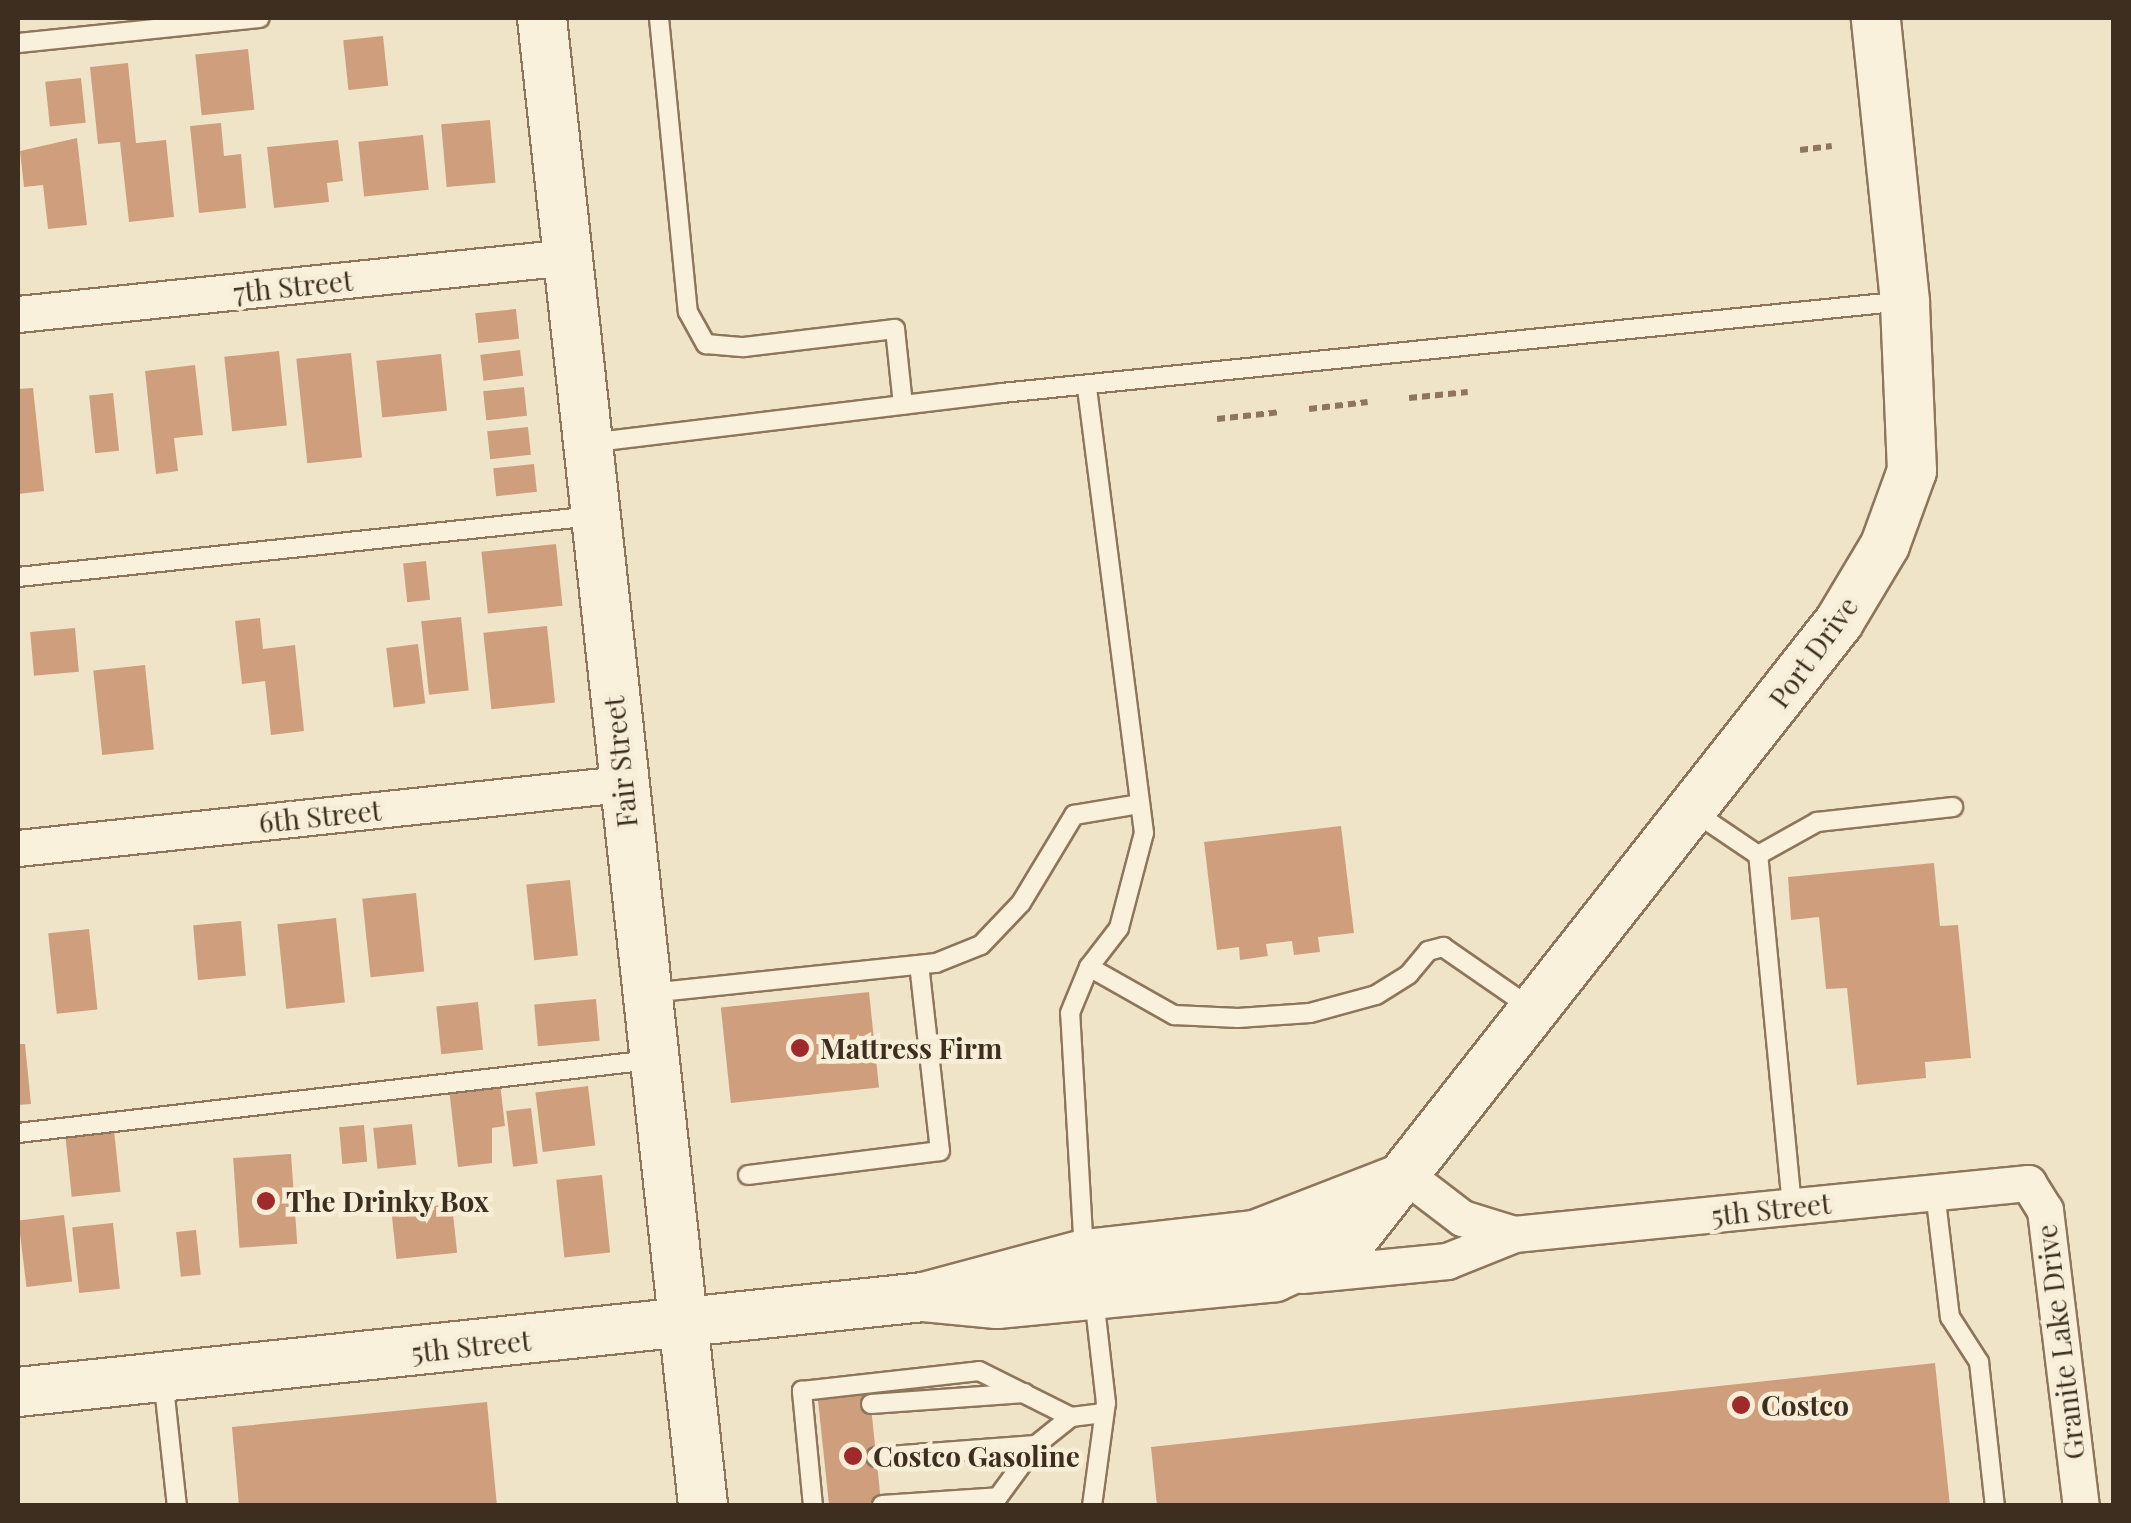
<!DOCTYPE html>
<style>
body{margin:0}
#map{position:relative;width:2131px;height:1523px;overflow:hidden;background:#f0e4c8;font-family:"Playfair Display",serif}
div>[style]{position:absolute}
.building>*{inset:0;background:#cf9f7d;transform-origin:0 0}
.path>*{height:6px;margin-top:-3px;transform-origin:0;background:repeating-linear-gradient(90deg,#8d765c 0 8px,transparent 0 13px)}
.roads{filter:drop-shadow(2px 0 #8d765c) drop-shadow(-2px 0 #8d765c) drop-shadow(0 2px #8d765c) drop-shadow(0 -2px #8d765c)}
.lane>*{height:18px;margin:-9px;padding:0 9px;transform-origin:9px;border-radius:9px;background:#faf1dc}
.street>*{height:35px;margin:-17.5px;padding:0 17.5px;transform-origin:17.5px;border-radius:17.5px;background:#faf1dc}
.secondary>*{height:48px;margin:-24px;padding:0 24px;transform-origin:24px;border-radius:24px;background:#faf1dc}
.dots>*{width:28px;height:28px;translate:-50% -50%;box-sizing:border-box;border:5px solid #f7eed8;border-radius:50%}
span{translate:-50% -50%;white-space:nowrap;text-align:center;line-height:1.15;-webkit-text-stroke:9px #f7eed8;paint-order:stroke}
.street-label{font-size:28px;color:#3d2e20}
.poi-label{font-size:28px;color:#3d2e20;font-weight:700}
.left{translate:0 -50%;text-align:left}
.frame{position:absolute;inset:0;border:20px solid #3d2e20;pointer-events:none}
</style>
<div id="map">
<div class="building">
<i style="left:383px;top:36px;width:50px;height:40px;rotate:84deg"></i>
<i style="left:248px;top:49px;width:61px;height:53px;rotate:84deg"></i>
<i style="clip-path:polygon(128px 63px,136px 143px,166px 140px,174px 217px,129px 222px,120px 142px,98px 144px,90px 67px)"></i>
<i style="left:81px;top:78px;width:45px;height:36px;rotate:84deg"></i>
<i style="left:490px;top:120px;width:63px;height:49px;rotate:85deg"></i>
<i style="clip-path:polygon(221px 123px,224px 156px,241px 154px,246px 208px,199px 213px,190px 126px)"></i>
<i style="left:423px;top:135px;width:55px;height:65px;rotate:84deg"></i>
<i style="clip-path:polygon(77px 138px,87px 225px,48px 229px,43px 185px,24px 187px,20px 151px)"></i>
<i style="clip-path:polygon(338px 140px,343px 181px,327px 183px,329px 202px,274px 208px,267px 147px)"></i>
<i style="left:516px;top:309px;width:30px;height:41px;rotate:84deg"></i>
<i style="left:520px;top:350px;width:26px;height:40px;rotate:83deg"></i>
<i style="left:279px;top:351px;width:75px;height:55px;rotate:84deg"></i>
<i style="left:351px;top:353px;width:105px;height:55px;rotate:84deg"></i>
<i style="left:441px;top:354px;width:57px;height:65px;rotate:84deg"></i>
<i style="clip-path:polygon(195px 365px,203px 435px,174px 438px,178px 471px,156px 474px,145px 371px)"></i>
<i style="left:524px;top:387px;width:29px;height:41px;rotate:84deg"></i>
<i style="clip-path:polygon(33px 388px,44px 491px,18px 494px,18px 389px)"></i>
<i style="left:113px;top:393px;width:58px;height:24px;rotate:84deg"></i>
<i style="left:528px;top:427px;width:28px;height:41px;rotate:84deg"></i>
<i style="left:534px;top:464px;width:28px;height:41px;rotate:84deg"></i>
<i style="left:556px;top:544px;width:62px;height:75px;rotate:84deg"></i>
<i style="left:426px;top:561px;width:39px;height:23px;rotate:84deg"></i>
<i style="left:461px;top:617px;width:74px;height:40px;rotate:84deg"></i>
<i style="clip-path:polygon(260px 618px,263px 649px,295px 645px,304px 731px,271px 735px,265px 681px,242px 684px,235px 621px)"></i>
<i style="left:547px;top:626px;width:77px;height:64px;rotate:84deg"></i>
<i style="left:75px;top:628px;width:44px;height:45px;rotate:85deg"></i>
<i style="left:418px;top:644px;width:60px;height:32px;rotate:83deg"></i>
<i style="left:145px;top:665px;width:85px;height:52px;rotate:84deg"></i>
<i style="clip-path:polygon(1341px 826px,1354px 933px,1318px 937px,1320px 952px,1294px 955px,1292px 941px,1266px 944px,1268px 956px,1240px 960px,1239px 947px,1217px 950px,1204px 842px)"></i>
<i style="clip-path:polygon(1934px 863px,1940px 926px,1958px 925px,1971px 1058px,1925px 1062px,1926px 1078px,1857px 1085px,1847px 988px,1826px 989px,1819px 917px,1791px 920px,1788px 877px)"></i>
<i style="left:570px;top:880px;width:76px;height:44px;rotate:84deg"></i>
<i style="left:416px;top:893px;width:79px;height:54px;rotate:84deg"></i>
<i style="left:336px;top:918px;width:85px;height:59px;rotate:84deg"></i>
<i style="left:241px;top:921px;width:55px;height:48px;rotate:85deg"></i>
<i style="left:89px;top:929px;width:81px;height:41px;rotate:84deg"></i>
<i style="left:869px;top:992px;width:96px;height:149px;rotate:84deg"></i>
<i style="left:596px;top:999px;width:42px;height:62px;rotate:85deg"></i>
<i style="left:478px;top:1002px;width:48px;height:42px;rotate:84deg"></i>
<i style="clip-path:polygon(18px 1044px,25px 1044px,31px 1104px,18px 1105px)"></i>
<i style="clip-path:polygon(500px 1083px,505px 1126px,492px 1128px,492px 1163px,458px 1167px,449px 1089px)"></i>
<i style="left:588px;top:1086px;width:60px;height:53px;rotate:83deg"></i>
<i style="left:531px;top:1108px;width:56px;height:25px;rotate:83deg"></i>
<i style="left:412px;top:1124px;width:41px;height:39px;rotate:84deg"></i>
<i style="left:364px;top:1125px;width:37px;height:25px;rotate:85deg"></i>
<i style="left:114px;top:1130px;width:62px;height:49px;rotate:84deg"></i>
<i style="left:291px;top:1154px;width:90px;height:58px;rotate:86deg"></i>
<i style="left:602px;top:1175px;width:78px;height:46px;rotate:84deg"></i>
<i style="left:452px;top:1204px;width:49px;height:61px;rotate:84deg"></i>
<i style="left:64px;top:1215px;width:67px;height:46px;rotate:83deg"></i>
<i style="left:113px;top:1223px;width:66px;height:41px;rotate:84deg"></i>
<i style="left:196px;top:1230px;width:45px;height:20px;rotate:84deg"></i>
<i style="clip-path:polygon(1935px 1363px,1950px 1506px,1157px 1506px,1151px 1447px)"></i>
<i style="left:869px;top:1388px;width:119px;height:52px;rotate:84deg"></i>
<i style="clip-path:polygon(487px 1402px,497px 1506px,239px 1506px,232px 1427px)"></i>
</div>
<div class="path">
<i style="left:1800px;top:150px;width:32px;rotate:-7deg"></i>
<i style="left:1409px;top:398px;width:59px;rotate:-5.8deg"></i>
<i style="left:1309px;top:409px;width:59px;rotate:-6.8deg"></i>
<i style="left:1217px;top:419px;width:63px;rotate:-6.3deg"></i>
</div>
<div class="roads">
<div class="lane">
<i style="left:659px;top:18px;width:295px;rotate:84.4deg"></i>
<i style="left:688px;top:312px;width:37px;rotate:61deg"></i>
<i style="left:706px;top:344px;width:38px;rotate:5deg"></i>
<i style="left:744px;top:347px;width:152px;rotate:-6.8deg"></i>
<i style="left:895px;top:329px;width:76px;rotate:84deg"></i>
<i style="left:18px;top:43px;width:243px;rotate:-5.9deg"></i>
<i style="left:588px;top:443px;width:417px;rotate:-6.9deg"></i>
<i style="left:1002px;top:393px;width:907px;rotate:-5.82deg"></i>
<i style="left:18px;top:577px;width:579px;rotate:-6.05deg"></i>
<i style="left:1693px;top:811px;width:78px;rotate:34.1deg"></i>
<i style="left:1089px;top:967px;width:98px;rotate:29.5deg"></i>
<i style="left:1174px;top:1015px;width:64px;rotate:2.7deg"></i>
<i style="left:1238px;top:1018px;width:72px;rotate:-4deg"></i>
<i style="left:1310px;top:1013px;width:68px;rotate:-15.3deg"></i>
<i style="left:1376px;top:995px;width:39px;rotate:-32deg"></i>
<i style="left:1409px;top:974px;width:30px;rotate:-50deg"></i>
<i style="left:1428px;top:951px;width:16px;rotate:-15deg"></i>
<i style="left:1443px;top:947px;width:107px;rotate:34.7deg"></i>
<i style="left:650px;top:993px;width:288px;rotate:-6deg"></i>
<i style="left:936px;top:963px;width:48px;rotate:-21.8deg"></i>
<i style="left:981px;top:945px;width:58px;rotate:-46.4deg"></i>
<i style="left:1021px;top:903px;width:103px;rotate:-58.9deg"></i>
<i style="left:1074px;top:815px;width:67px;rotate:-9.5deg"></i>
<i style="left:18px;top:1133px;width:637px;rotate:-6.58deg"></i>
<i style="left:748px;top:1175px;width:193px;rotate:-7.1deg"></i>
<i style="left:940px;top:1151px;width:187px;rotate:-96.4deg"></i>
<i style="left:1935px;top:1192px;width:126px;rotate:83.2deg"></i>
<i style="left:1950px;top:1317px;width:54px;rotate:57.2deg"></i>
<i style="left:1979px;top:1362px;width:145px;rotate:83.7deg"></i>
<i style="left:1792px;top:1206px;width:353px;rotate:-95.5deg"></i>
<i style="left:1758px;top:855px;width:68px;rotate:-29.2deg"></i>
<i style="left:1817px;top:822px;width:137px;rotate:-6.3deg"></i>
<i style="left:1084px;top:1253px;width:240px;rotate:-93.3deg"></i>
<i style="left:1070px;top:1013px;width:50px;rotate:-67.6deg"></i>
<i style="left:1089px;top:967px;width:49px;rotate:-52.4deg"></i>
<i style="left:1119px;top:928px;width:98px;rotate:-75.3deg"></i>
<i style="left:1144px;top:833px;width:452px;rotate:-97.3deg"></i>
<i style="left:163px;top:1378px;width:129px;rotate:83.8deg"></i>
<i style="left:871px;top:1404px;width:154px;rotate:-4.1deg"></i>
<i style="left:876px;top:1457px;width:160px;rotate:-4.3deg"></i>
<i style="left:882px;top:1505px;width:116px;rotate:-3.9deg"></i>
<i style="left:998px;top:1497px;width:64px;rotate:-53.8deg"></i>
<i style="left:1036px;top:1445px;width:45px;rotate:-38.7deg"></i>
<i style="left:813px;top:1506px;width:116px;rotate:-95.5deg"></i>
<i style="left:802px;top:1391px;width:178px;rotate:-6.4deg"></i>
<i style="left:979px;top:1371px;width:103px;rotate:26.6deg"></i>
<i style="left:1071px;top:1417px;width:33px;rotate:-7deg"></i>
<i style="left:1092px;top:1506px;width:104px;rotate:-82.3deg"></i>
<i style="left:1106px;top:1403px;width:106px;rotate:-96.5deg"></i>
</div>
<div class="street">
<i style="left:18px;top:314px;width:554px;rotate:-5.91deg"></i>
<i style="left:18px;top:848px;width:607px;rotate:-6.05deg"></i>
<i style="left:1407px;top:1176px;width:69px;rotate:37.4deg"></i>
<i style="left:1462px;top:1218px;width:54px;rotate:17.1deg"></i>
<i style="left:1302px;top:1275px;width:146px;rotate:-5.5deg"></i>
<i style="left:1447px;top:1261px;width:72px;rotate:-21.9deg"></i>
<i style="left:1514px;top:1234px;width:517px;rotate:-5.67deg"></i>
<i style="left:2028px;top:1183px;width:32px;rotate:58deg"></i>
<i style="left:2045px;top:1210px;width:298px;rotate:83.1deg"></i>
</div>
<div class="secondary">
<i style="left:542px;top:18px;width:1497px;rotate:83.82deg"></i>
<i style="left:924px;top:1297px;width:73px;rotate:5.5deg"></i>
<i style="left:997px;top:1304px;width:279px;rotate:-5.5deg"></i>
<i style="left:1275px;top:1277px;width:82px;rotate:-24.4deg"></i>
<i style="left:1350px;top:1243px;width:790px;rotate:-51.78deg"></i>
<i style="left:1839px;top:622px;width:90px;rotate:-59.1deg"></i>
<i style="left:1885px;top:545px;width:79px;rotate:-70deg"></i>
<i style="left:1912px;top:471px;width:170px;rotate:-92.4deg"></i>
<i style="left:1905px;top:301px;width:284px;rotate:-95.9deg"></i>
<i style="left:18px;top:1392px;width:911px;rotate:-5.99deg"></i>
<i style="left:924px;top:1297px;width:167px;rotate:-15deg"></i>
<i style="left:1085px;top:1254px;width:171px;rotate:-6.4deg"></i>
<i style="left:1255px;top:1235px;width:158px;rotate:-21.2deg"></i>
</div>
</div>
<div class="dots">
<i style="left:800px;top:1048px;background:#9e2a2b"></i>
<i style="left:266px;top:1201px;background:#9e2a2b"></i>
<i style="left:1741px;top:1405px;background:#9e2a2b"></i>
<i style="left:853px;top:1456px;background:#9e2a2b"></i>
</div>
<div class="street-label">
<span style="left:293px;top:286px;rotate:-6deg">7th Street</span>
<span style="left:1813px;top:652px;rotate:-54deg">Port Drive</span>
<span style="left:620px;top:762px;rotate:-96deg">Fair Street</span>
<span style="left:320px;top:816px;rotate:-6deg">6th Street</span>
<span style="left:1771px;top:1209px;rotate:-6deg">5th Street</span>
<span style="left:2060px;top:1342px;rotate:-97deg">Granite Lake Drive</span>
<span style="left:471px;top:1346px;rotate:-6deg">5th Street</span>
</div>
<div class="poi-label">
<span class="left" style="left:820px;top:1048px">Mattress Firm</span>
<span class="left" style="left:286px;top:1201px">The Drinky Box</span>
<span class="left" style="left:1761px;top:1405px">Costco</span>
<span class="left" style="left:873px;top:1456px">Costco Gasoline</span>
</div>
<div class="frame"></div>
</div>
